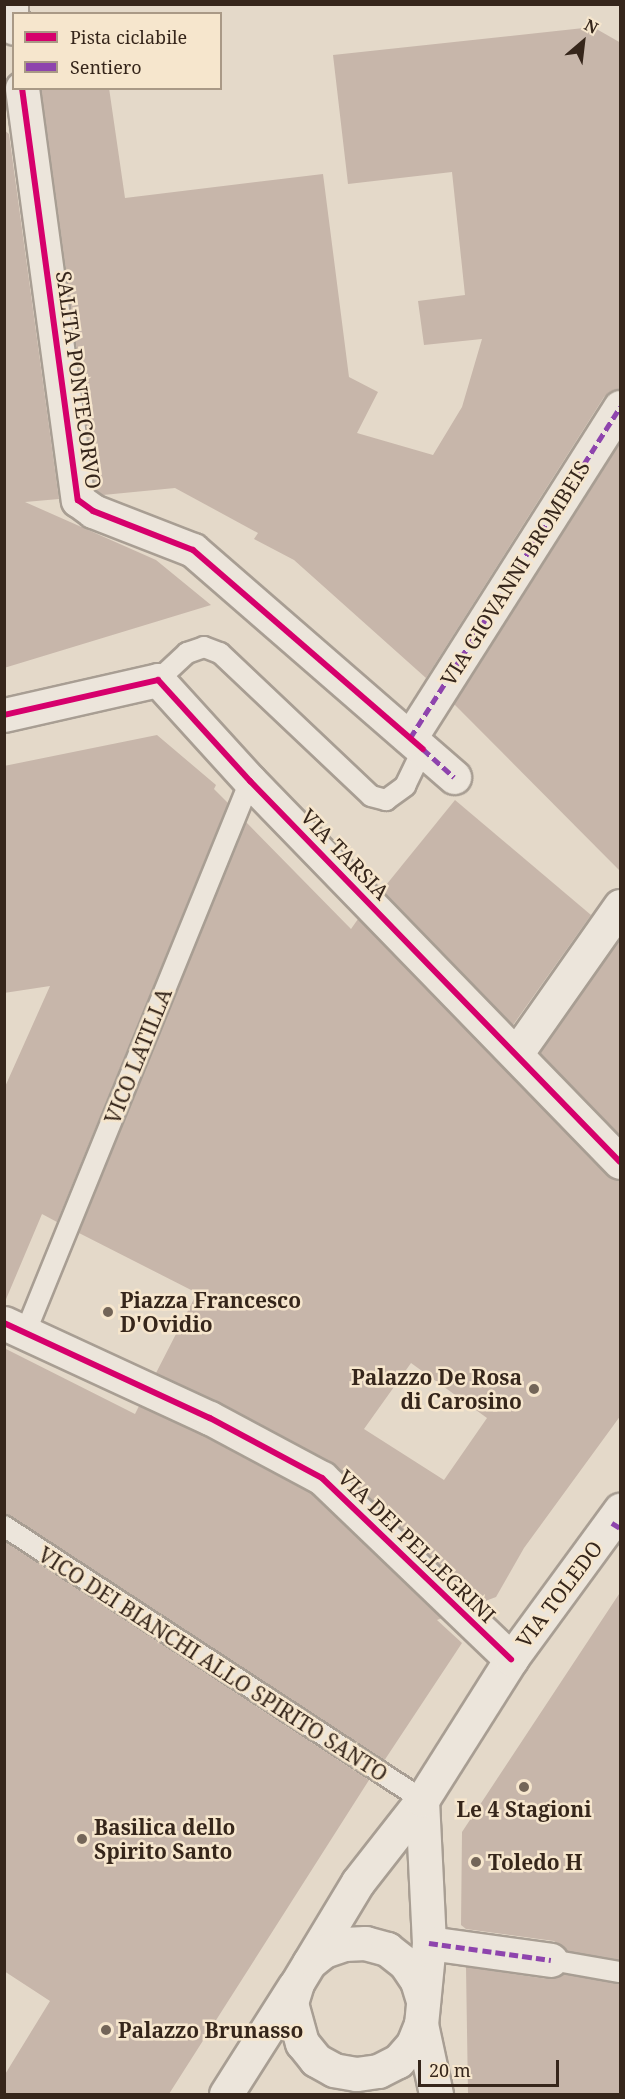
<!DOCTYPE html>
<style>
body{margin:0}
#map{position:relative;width:625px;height:2099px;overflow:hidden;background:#e4d9c9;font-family:"Noto Serif",serif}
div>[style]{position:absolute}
.building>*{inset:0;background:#c7b6aa}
.roads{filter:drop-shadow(2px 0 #a89e93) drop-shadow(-2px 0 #a89e93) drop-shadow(0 2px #a89e93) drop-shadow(0 -2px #a89e93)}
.lane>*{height:20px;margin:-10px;padding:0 10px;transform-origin:10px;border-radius:10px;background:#ece5db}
.street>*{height:33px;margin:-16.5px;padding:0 16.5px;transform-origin:16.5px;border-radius:16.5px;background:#ece5db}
.secondary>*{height:33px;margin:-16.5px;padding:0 16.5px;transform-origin:16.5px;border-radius:16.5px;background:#ece5db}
.quiet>*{height:4.5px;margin-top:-2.25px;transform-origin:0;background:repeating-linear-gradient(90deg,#8e44ad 0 9px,transparent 0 13.5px)}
.cycleway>*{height:6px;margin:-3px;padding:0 3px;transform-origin:3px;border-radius:3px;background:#d6006c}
.dots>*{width:16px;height:16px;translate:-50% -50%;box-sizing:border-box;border:3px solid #f6e6cd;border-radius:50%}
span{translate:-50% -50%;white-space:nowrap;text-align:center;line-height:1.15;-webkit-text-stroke:5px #f6e6cd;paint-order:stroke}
.street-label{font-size:21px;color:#36261b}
.poi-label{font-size:21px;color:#36261b;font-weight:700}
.left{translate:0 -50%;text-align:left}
.right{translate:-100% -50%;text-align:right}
.frame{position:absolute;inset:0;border:6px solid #36261b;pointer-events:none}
.legend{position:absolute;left:12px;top:12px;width:210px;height:78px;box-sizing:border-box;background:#f6e6cd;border:2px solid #a99986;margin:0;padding:8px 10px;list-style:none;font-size:18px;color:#36261b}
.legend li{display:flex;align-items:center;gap:12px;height:30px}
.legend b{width:30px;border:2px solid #a99986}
.north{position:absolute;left:553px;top:12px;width:60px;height:60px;-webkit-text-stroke:4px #f6e6cd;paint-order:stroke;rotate:28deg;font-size:16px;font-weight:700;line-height:24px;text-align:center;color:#36261b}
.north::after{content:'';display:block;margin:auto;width:21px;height:27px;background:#36261b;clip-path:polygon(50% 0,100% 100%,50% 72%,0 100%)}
.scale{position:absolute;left:418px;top:2060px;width:141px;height:27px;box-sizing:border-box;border:3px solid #36261b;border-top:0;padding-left:8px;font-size:18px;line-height:21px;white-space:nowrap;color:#36261b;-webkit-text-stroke:4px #f6e6cd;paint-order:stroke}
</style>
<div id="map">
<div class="building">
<i style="clip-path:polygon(593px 27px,621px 43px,621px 388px,604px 397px,426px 678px,294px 560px,254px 539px,258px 533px,175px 488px,103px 495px,96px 490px,41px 88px,109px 88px,125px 198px,323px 174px,349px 377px,378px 392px,357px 433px,433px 455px,462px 407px,482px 339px,424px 345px,418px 301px,465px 295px,452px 172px,348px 184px,333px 55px)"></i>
<i style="clip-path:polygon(4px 130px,9px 134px,59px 499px,25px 502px,156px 560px,211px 605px,4px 668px)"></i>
<i style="clip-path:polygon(621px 441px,621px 872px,454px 704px)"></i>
<i style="clip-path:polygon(157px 735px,216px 785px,214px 789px,228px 803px,57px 1222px,42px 1214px,4px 1304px,4px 1089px,50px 986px,4px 993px,4px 766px)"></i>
<i style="clip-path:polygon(455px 800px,591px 915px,513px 1025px,382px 890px)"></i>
<i style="clip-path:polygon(evenodd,246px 822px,351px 929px,358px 919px,607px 1175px,621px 1180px,621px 1415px,524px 1548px,496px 1597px,480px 1603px,331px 1462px,156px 1373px,197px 1293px,79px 1233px,246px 822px,411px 1363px,487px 1418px,444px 1480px,364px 1429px,411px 1363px)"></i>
<i style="clip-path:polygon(619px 940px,621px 941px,621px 1136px,540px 1053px)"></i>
<i style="clip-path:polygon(4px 1348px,135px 1414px,139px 1406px,202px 1435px,311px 1493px,442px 1618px,437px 1620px,462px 1643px,384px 1761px,4px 1514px)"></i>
<i style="clip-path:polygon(4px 1541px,369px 1780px,169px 2094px,4px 2094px,4px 2076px,50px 2001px,4px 1971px)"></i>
<i style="clip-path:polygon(621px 1591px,621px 1960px,567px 1951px,554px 1941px,466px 1929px,461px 1925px,462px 1832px)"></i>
<i style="clip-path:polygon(466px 1967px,548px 1979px,562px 1974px,621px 1984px,621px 2094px,468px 2094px)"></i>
</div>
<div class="roads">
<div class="lane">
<i style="left:158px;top:680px;width:40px;rotate:-43deg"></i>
<i style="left:187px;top:653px;width:18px;rotate:-19deg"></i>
<i style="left:204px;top:647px;width:17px;rotate:21deg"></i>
<i style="left:220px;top:653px;width:208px;rotate:43.4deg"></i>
<i style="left:371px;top:796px;width:16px;rotate:15deg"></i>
<i style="left:386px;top:800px;width:24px;rotate:-36deg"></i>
<i style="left:405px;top:786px;width:41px;rotate:-64.1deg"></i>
<i style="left:26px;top:1331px;width:594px;rotate:-67.84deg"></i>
<i style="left:4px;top:1526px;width:500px;rotate:33.2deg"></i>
<i style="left:551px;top:1960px;width:70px;rotate:9.9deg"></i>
</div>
<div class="street">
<i style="left:10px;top:4px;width:24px;rotate:81deg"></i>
<i style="left:22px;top:88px;width:416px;rotate:82.3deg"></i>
<i style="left:78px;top:500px;width:19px;rotate:36deg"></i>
<i style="left:93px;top:511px;width:107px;rotate:21.3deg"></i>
<i style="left:193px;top:550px;width:346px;rotate:41deg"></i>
<i style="left:4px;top:715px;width:158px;rotate:-12.8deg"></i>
<i style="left:158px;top:680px;width:137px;rotate:47.7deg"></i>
<i style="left:250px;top:781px;width:531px;rotate:45.84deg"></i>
<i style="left:410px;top:738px;width:392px;rotate:-57.6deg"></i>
<i style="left:516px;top:1054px;width:181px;rotate:-54.9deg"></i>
<i style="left:4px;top:1323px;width:227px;rotate:24.8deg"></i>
<i style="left:210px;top:1418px;width:127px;rotate:28.2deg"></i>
<i style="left:322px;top:1478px;width:262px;rotate:43.8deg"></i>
<i style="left:429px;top:1943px;width:123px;rotate:7.9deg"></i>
</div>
<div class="secondary">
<i style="left:422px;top:1800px;width:143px;rotate:87.2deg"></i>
<i style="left:429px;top:1943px;width:81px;rotate:95.6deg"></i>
<i style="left:421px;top:2024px;width:22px;rotate:112deg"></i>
<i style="left:413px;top:2044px;width:23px;rotate:131deg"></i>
<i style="left:398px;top:2061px;width:22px;rotate:153deg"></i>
<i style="left:378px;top:2071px;width:22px;rotate:172deg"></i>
<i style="left:356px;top:2074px;width:22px;rotate:-170deg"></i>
<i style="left:334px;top:2070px;width:21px;rotate:-151deg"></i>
<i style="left:316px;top:2060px;width:22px;rotate:-129deg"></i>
<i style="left:302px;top:2043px;width:41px;rotate:-105.4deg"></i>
<i style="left:291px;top:2003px;width:21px;rotate:-73deg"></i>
<i style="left:297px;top:1983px;width:118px;rotate:-58.9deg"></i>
<i style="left:358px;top:1882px;width:104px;rotate:-52deg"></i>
<i style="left:422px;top:1800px;width:167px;rotate:-57.7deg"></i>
<i style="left:511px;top:1659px;width:185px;rotate:-53.8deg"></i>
<i style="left:309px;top:1963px;width:19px;rotate:-39deg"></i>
<i style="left:324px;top:1951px;width:21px;rotate:-19deg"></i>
<i style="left:344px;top:1944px;width:21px;rotate:-3deg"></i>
<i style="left:365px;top:1943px;width:23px;rotate:15deg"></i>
<i style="left:387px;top:1949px;width:23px;rotate:38deg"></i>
<i style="left:405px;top:1963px;width:22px;rotate:56deg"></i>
<i style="left:417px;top:1981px;width:21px;rotate:73deg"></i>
<i style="left:421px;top:2024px;width:72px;rotate:77.9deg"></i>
<i style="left:226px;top:2094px;width:127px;rotate:-57.6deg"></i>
</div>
</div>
<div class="quiet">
<i style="left:410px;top:738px;width:392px;rotate:-57.6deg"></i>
<i style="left:423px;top:749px;width:42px;rotate:42.1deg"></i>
<i style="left:612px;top:1523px;width:9px;rotate:32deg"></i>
<i style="left:429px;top:1943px;width:123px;rotate:7.9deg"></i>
</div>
<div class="cycleway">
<i style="left:22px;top:88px;width:416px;rotate:82.3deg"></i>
<i style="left:78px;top:500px;width:19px;rotate:36deg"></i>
<i style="left:93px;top:511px;width:107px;rotate:21.3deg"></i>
<i style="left:193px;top:550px;width:304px;rotate:40.9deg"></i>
<i style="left:4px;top:715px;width:158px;rotate:-12.8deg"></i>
<i style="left:158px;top:680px;width:137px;rotate:47.7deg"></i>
<i style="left:250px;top:781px;width:531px;rotate:45.84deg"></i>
<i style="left:4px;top:1323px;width:227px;rotate:24.8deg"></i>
<i style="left:210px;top:1418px;width:127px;rotate:28.2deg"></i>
<i style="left:322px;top:1478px;width:262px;rotate:43.8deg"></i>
</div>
<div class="dots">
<i style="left:108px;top:1312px;background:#736558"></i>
<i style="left:534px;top:1389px;background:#736558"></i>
<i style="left:524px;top:1787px;background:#736558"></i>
<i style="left:82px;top:1839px;background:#736558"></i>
<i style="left:476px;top:1862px;background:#736558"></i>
<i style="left:106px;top:2030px;background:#736558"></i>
</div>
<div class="street-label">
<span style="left:79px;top:380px;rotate:82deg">SALITA PONTECORVO</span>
<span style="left:515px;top:573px;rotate:-58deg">VIA GIOVANNI BROMBEIS</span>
<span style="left:345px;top:854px;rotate:46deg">VIA TARSIA</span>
<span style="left:138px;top:1056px;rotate:-68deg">VICO LATILLA</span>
<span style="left:417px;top:1546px;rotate:44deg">VIA DEI PELLEGRINI</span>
<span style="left:559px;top:1594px;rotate:-53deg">VIA TOLEDO</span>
<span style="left:213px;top:1664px;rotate:33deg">VICO DEI BIANCHI ALLO SPIRITO SANTO</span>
</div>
<div class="poi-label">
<span class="left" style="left:120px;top:1312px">Piazza Francesco<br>D'Ovidio</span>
<span class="right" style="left:522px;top:1389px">Palazzo De Rosa<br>di Carosino</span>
<span style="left:524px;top:1809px">Le 4 Stagioni</span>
<span class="left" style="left:94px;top:1839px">Basilica dello<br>Spirito Santo</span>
<span class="left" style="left:488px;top:1862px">Toledo H</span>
<span class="left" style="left:118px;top:2030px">Palazzo Brunasso</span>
</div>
<div class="frame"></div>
<ul class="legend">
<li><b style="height:8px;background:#d6006c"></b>Pista ciclabile</li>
<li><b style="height:8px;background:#8e44ad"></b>Sentiero</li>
</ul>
<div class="north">N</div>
<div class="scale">20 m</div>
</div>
